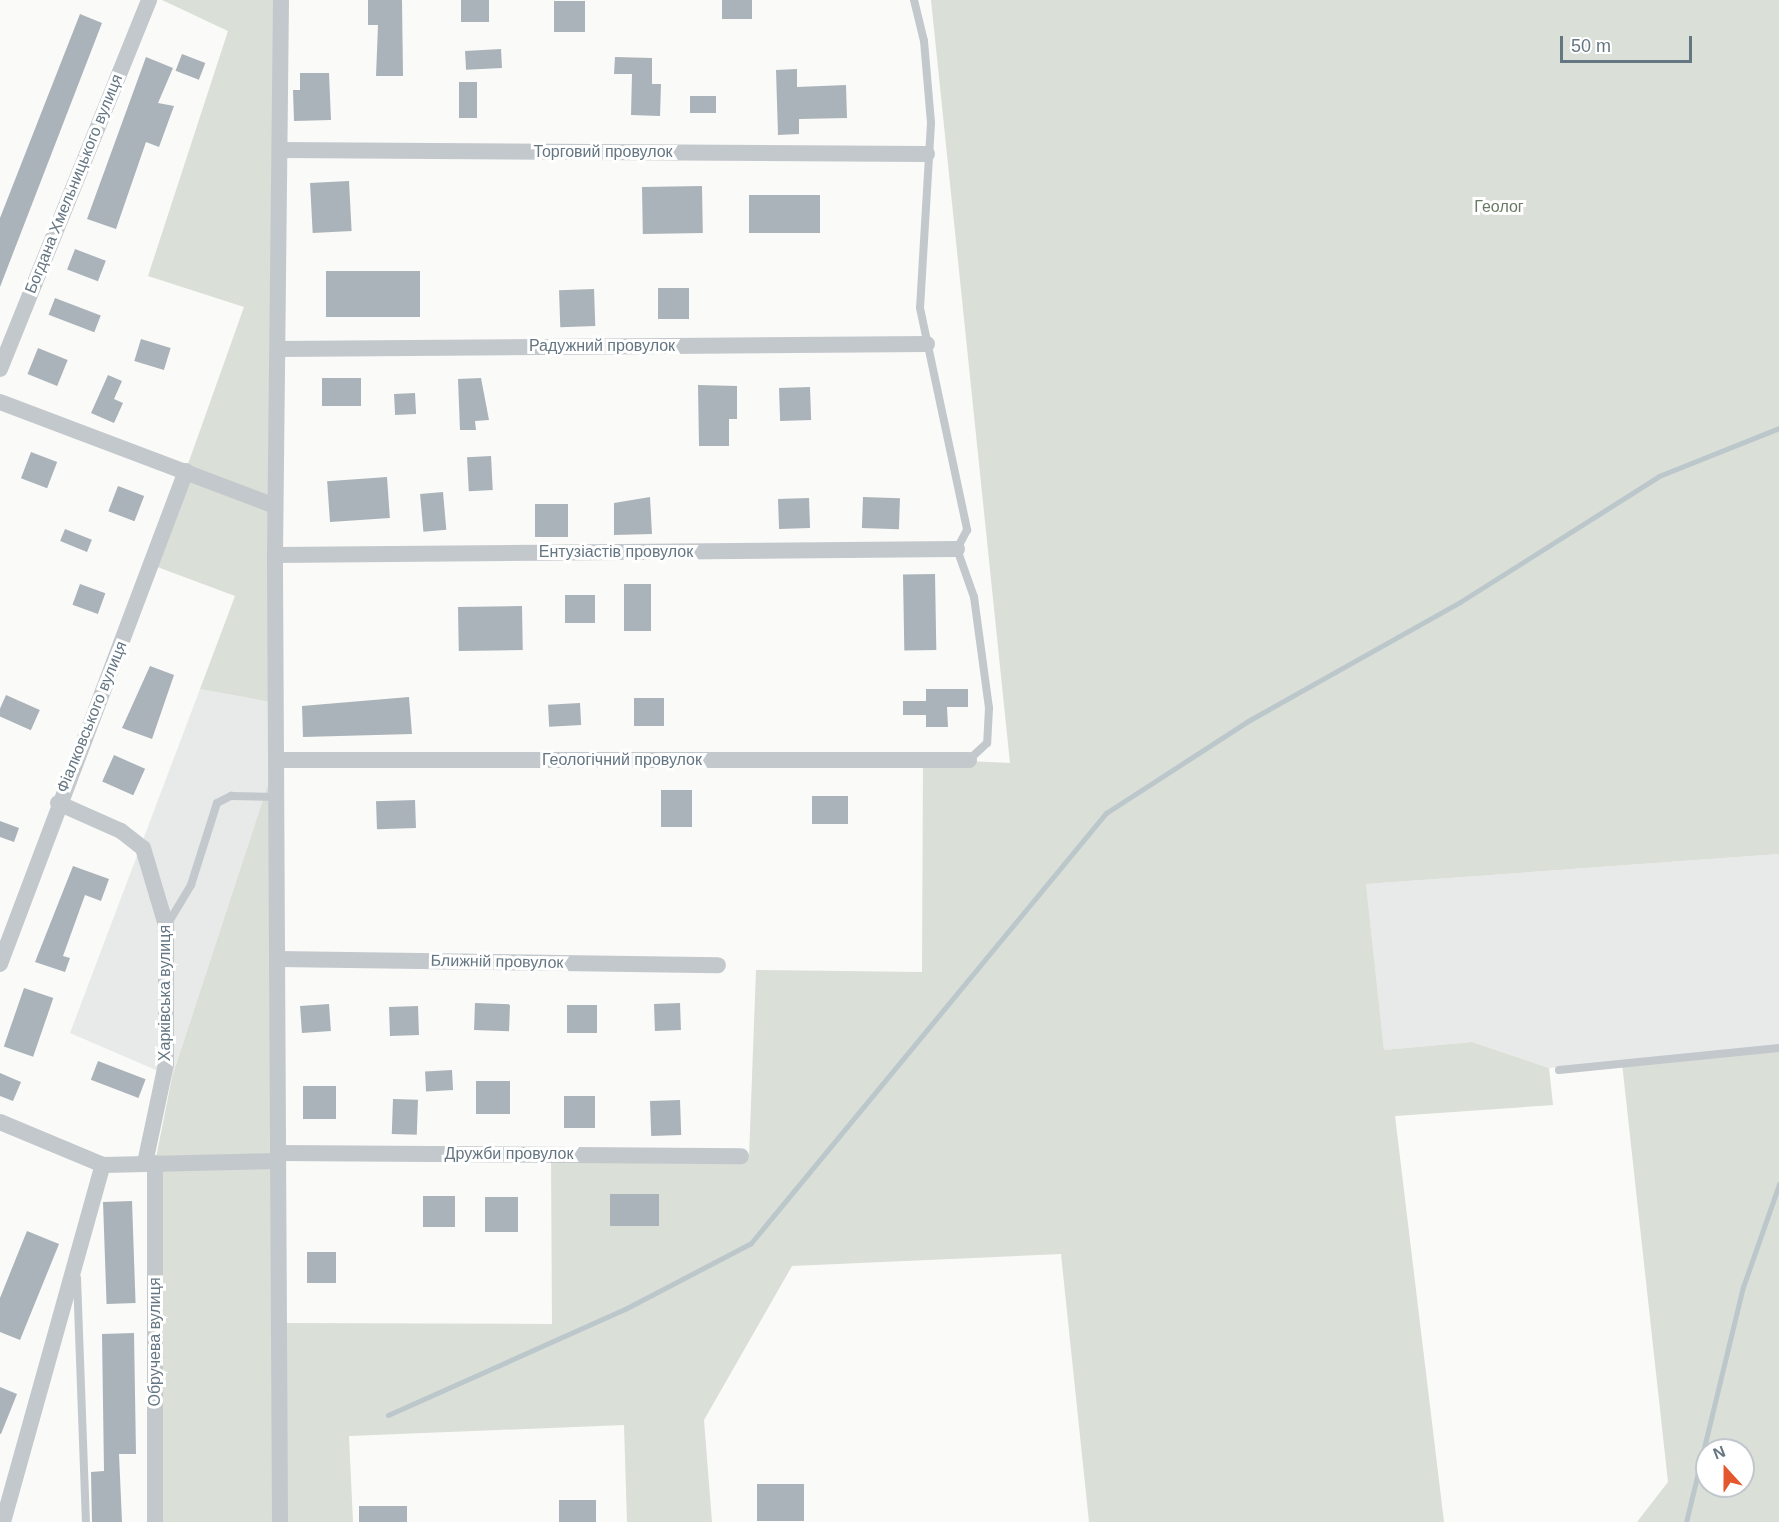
<!DOCTYPE html>
<meta charset="utf-8">
<style>
body{margin:0}
#map{position:relative;width:1779px;height:1522px;overflow:hidden;background:#fafaf8;font-family:Helvetica,sans-serif}
div>[style]{position:absolute}
.built>*{inset:0;background:#e8e9e9}
.green>*{inset:0;background:#dadfd7}
.stream>*{height:5px;margin:-2.5px;padding:0 2.5px;transform-origin:2.5px;border-radius:2.5px;background:#bbc7cb}
.building>*{inset:0;background:#aab3b9;transform-origin:0 0}
.lane>*{height:8px;margin:-4px;padding:0 4px;transform-origin:4px;border-radius:4px;background:#c3c8cc}
.street>*{height:16px;margin:-8px;padding:0 8px;transform-origin:8px;border-radius:8px;background:#c3c8cc}
span{translate:-50% -50%;white-space:nowrap;text-align:center;line-height:1.15;-webkit-text-stroke:6px #fff;paint-order:stroke}
.street-label{font-size:16px;color:#657683}
.park-label{font-size:16px;color:#687a64}
.north{position:absolute;left:1695px;top:1438px;width:60px;height:60px;box-sizing:border-box;background:#fff;border:2px solid #c1c8cd;border-radius:50%;rotate:339deg;font-size:16px;font-weight:700;line-height:24px;text-align:center;color:#657683}
.north::after{content:'';display:block;margin:auto;width:21px;height:27px;background:#e4572e;clip-path:polygon(50% 0,100% 100%,50% 72%,0 100%)}
.scale{position:absolute;left:1560px;top:36px;width:132px;height:27px;box-sizing:border-box;border:3px solid #657683;border-top:0;padding-left:8px;font-size:18px;line-height:21px;white-space:nowrap;color:#657683;-webkit-text-stroke:4px #fff;paint-order:stroke}
</style>
<div id="map">
<div class="built">
<i style="clip-path:polygon(200px 689px,276px 703px,276px 760px,172px 1077px,70px 1033px)"></i>
<i style="clip-path:polygon(1779px 854px,1779px 1048px,1549px 1068px,1472px 1042px,1384px 1050px,1366px 884px)"></i>
</div>
<div class="green">
<i style="clip-path:polygon(162px 0,281px 0,276px 703px,200px 689px,235px 596px,152px 565px,244px 307px,148px 276px,228px 31px)"></i>
<i style="clip-path:polygon(931px 0,1779px 0,1779px 854px,1366px 884px,1384px 1050px,1472px 1042px,1549px 1068px,1553px 1105px,1395px 1116px,1444px 1522px,1089px 1522px,1061px 1254px,792px 1266px,704px 1420px,712px 1522px,627px 1522px,624px 1425px,349px 1436px,353px 1522px,155px 1522px,155px 1163px,172px 1077px,276px 760px,276px 1323px,552px 1324px,551px 1154px,749px 1158px,756px 970px,922px 972px,923px 759px,1010px 763px)"></i>
<i style="clip-path:polygon(evenodd,1779px 1048px,1779px 1522px,1637px 1522px,1668px 1482px,1622px 1063px,1779px 1048px,1707px 1450px,1743px 1450px,1743px 1486px,1707px 1486px,1707px 1450px)"></i>
</div>
<div class="stream">
<i style="left:388px;top:1415px;width:260px;rotate:-24.1deg"></i>
<i style="left:625px;top:1309px;width:142px;rotate:-27.6deg"></i>
<i style="left:751px;top:1243px;width:558px;rotate:-50.46deg"></i>
<i style="left:1106px;top:813px;width:169px;rotate:-32.9deg"></i>
<i style="left:1248px;top:721px;width:243px;rotate:-29.3deg"></i>
<i style="left:1460px;top:602px;width:236px;rotate:-32.3deg"></i>
<i style="left:1659px;top:476px;width:129px;rotate:-21.8deg"></i>
<i style="left:1686px;top:1522px;width:242px;rotate:-76.4deg"></i>
<i style="left:1743px;top:1287px;width:109px;rotate:-70.7deg"></i>
</div>
<div class="building">
<i style="clip-path:polygon(368px 0,402px 0,403px 76px,376px 76px,378px 25px,368px 25px)"></i>
<i style="left:461px;top:0;width:28px;height:22px"></i>
<i style="left:722px;top:0;width:30px;height:19px"></i>
<i style="left:554px;top:1px;width:31px;height:31px"></i>
<i style="clip-path:polygon(80px 14px,102px 23px,0 287px,0 218px)"></i>
<i style="left:501px;top:49px;width:19px;height:36px;rotate:87deg"></i>
<i style="left:182px;top:54px;width:25px;height:18px;rotate:21deg"></i>
<i style="clip-path:polygon(146px 57px,173px 68px,158px 103px,174px 106px,159px 147px,146px 142px,116px 229px,87px 219px)"></i>
<i style="clip-path:polygon(615px 57px,652px 58px,652px 84px,661px 84px,660px 116px,631px 115px,632px 74px,614px 74px)"></i>
<i style="clip-path:polygon(797px 69px,797px 87px,846px 85px,847px 118px,799px 119px,799px 134px,778px 135px,776px 70px)"></i>
<i style="clip-path:polygon(300px 73px,329px 73px,331px 120px,294px 121px,293px 90px,300px 90px)"></i>
<i style="left:459px;top:82px;width:18px;height:36px"></i>
<i style="left:690px;top:96px;width:26px;height:17px"></i>
<i style="left:349px;top:181px;width:50px;height:39px;rotate:87deg"></i>
<i style="left:702px;top:186px;width:47px;height:60px;rotate:89deg"></i>
<i style="left:820px;top:195px;width:38px;height:71px;rotate:90deg"></i>
<i style="left:75px;top:249px;width:33px;height:22px;rotate:21deg"></i>
<i style="left:420px;top:271px;width:46px;height:94px;rotate:90deg"></i>
<i style="left:658px;top:288px;width:31px;height:31px"></i>
<i style="left:594px;top:289px;width:37px;height:35px;rotate:88deg"></i>
<i style="left:55px;top:298px;width:49px;height:18px;rotate:21deg"></i>
<i style="left:141px;top:339px;width:31px;height:23px;rotate:17deg"></i>
<i style="left:38px;top:348px;width:32px;height:28px;rotate:22deg"></i>
<i style="clip-path:polygon(108px 375px,122px 381px,114px 399px,123px 403px,114px 423px,91px 413px)"></i>
<i style="left:361px;top:378px;width:28px;height:39px;rotate:90deg"></i>
<i style="clip-path:polygon(481px 378px,489px 420px,475px 421px,476px 430px,460px 430px,458px 379px)"></i>
<i style="clip-path:polygon(698px 385px,737px 386px,737px 419px,729px 419px,729px 446px,699px 446px)"></i>
<i style="left:810px;top:387px;width:33px;height:31px;rotate:88deg"></i>
<i style="left:415px;top:393px;width:21px;height:21px;rotate:87deg"></i>
<i style="left:31px;top:452px;width:28px;height:28px;rotate:21deg"></i>
<i style="left:491px;top:456px;width:34px;height:24px;rotate:87deg"></i>
<i style="left:387px;top:477px;width:41px;height:60px;rotate:86deg"></i>
<i style="left:118px;top:486px;width:28px;height:27px;rotate:21deg"></i>
<i style="left:443px;top:492px;width:38px;height:23px;rotate:85deg"></i>
<i style="clip-path:polygon(650px 497px,652px 534px,614px 535px,614px 503px)"></i>
<i style="left:863px;top:497px;width:37px;height:31px;rotate:2deg"></i>
<i style="left:809px;top:498px;width:30px;height:31px;rotate:88deg"></i>
<i style="left:535px;top:504px;width:33px;height:33px"></i>
<i style="left:65px;top:529px;width:29px;height:13px;rotate:22deg"></i>
<i style="left:935px;top:574px;width:76px;height:32px;rotate:89deg"></i>
<i style="left:80px;top:584px;width:27px;height:22px;rotate:20deg"></i>
<i style="left:651px;top:584px;width:47px;height:27px;rotate:90deg"></i>
<i style="left:565px;top:595px;width:30px;height:28px"></i>
<i style="left:522px;top:606px;width:44px;height:64px;rotate:89deg"></i>
<i style="clip-path:polygon(150px 666px,174px 675px,152px 739px,122px 728px)"></i>
<i style="clip-path:polygon(926px 689px,968px 689px,968px 707px,947px 707px,948px 727px,926px 727px,926px 715px,903px 715px,903px 701px,926px 701px)"></i>
<i style="left:6px;top:695px;width:37px;height:22px;rotate:24deg"></i>
<i style="clip-path:polygon(409px 697px,412px 734px,303px 737px,302px 706px)"></i>
<i style="left:634px;top:698px;width:30px;height:28px"></i>
<i style="left:580px;top:703px;width:22px;height:32px;rotate:87deg"></i>
<i style="left:114px;top:755px;width:34px;height:29px;rotate:24deg"></i>
<i style="left:661px;top:790px;width:31px;height:37px"></i>
<i style="left:848px;top:796px;width:28px;height:36px;rotate:90deg"></i>
<i style="left:415px;top:800px;width:28px;height:39px;rotate:88deg"></i>
<i style="clip-path:polygon(0 821px,19px 828px,14px 842px,0 837px)"></i>
<i style="clip-path:polygon(73px 866px,109px 879px,101px 901px,85px 895px,63px 956px,70px 958px,65px 972px,35px 962px)"></i>
<i style="left:24px;top:988px;width:31px;height:62px;rotate:19deg"></i>
<i style="left:475px;top:1003px;width:35px;height:27px;rotate:2deg"></i>
<i style="left:680px;top:1003px;width:27px;height:26px;rotate:88deg"></i>
<i style="left:329px;top:1004px;width:27px;height:29px;rotate:86deg"></i>
<i style="left:567px;top:1005px;width:30px;height:28px"></i>
<i style="left:418px;top:1006px;width:29px;height:29px;rotate:88deg"></i>
<i style="left:98px;top:1061px;width:51px;height:20px;rotate:21deg"></i>
<i style="left:452px;top:1070px;width:20px;height:27px;rotate:87deg"></i>
<i style="clip-path:polygon(0 1073px,21px 1082px,13px 1101px,0 1096px)"></i>
<i style="left:510px;top:1081px;width:33px;height:34px;rotate:90deg"></i>
<i style="left:303px;top:1086px;width:33px;height:33px"></i>
<i style="left:595px;top:1096px;width:32px;height:31px;rotate:90deg"></i>
<i style="left:393px;top:1099px;width:25px;height:35px;rotate:2deg"></i>
<i style="left:680px;top:1100px;width:35px;height:30px;rotate:88deg"></i>
<i style="left:659px;top:1194px;width:32px;height:49px;rotate:90deg"></i>
<i style="left:455px;top:1196px;width:31px;height:32px;rotate:90deg"></i>
<i style="left:485px;top:1197px;width:33px;height:35px"></i>
<i style="left:132px;top:1201px;width:102px;height:29px;rotate:88deg"></i>
<i style="clip-path:polygon(27px 1231px,59px 1244px,20px 1340px,0 1332px,0 1298px)"></i>
<i style="left:307px;top:1252px;width:29px;height:31px"></i>
<i style="clip-path:polygon(134px 1333px,136px 1454px,119px 1454px,122px 1522px,92px 1522px,91px 1472px,104px 1471px,102px 1334px)"></i>
<i style="clip-path:polygon(0 1387px,17px 1394px,1px 1434px,0 1434px)"></i>
<i style="left:757px;top:1484px;width:47px;height:37px"></i>
<i style="left:596px;top:1500px;width:22px;height:37px;rotate:90deg"></i>
<i style="left:407px;top:1506px;width:16px;height:48px;rotate:90deg"></i>
</div>
<div class="lane">
<i style="left:914px;top:0;width:42px;rotate:76.3deg"></i>
<i style="left:924px;top:41px;width:82px;rotate:85.1deg"></i>
<i style="left:931px;top:123px;width:185px;rotate:93.4deg"></i>
<i style="left:920px;top:308px;width:227px;rotate:78deg"></i>
<i style="left:967px;top:530px;width:21px;rotate:118deg"></i>
<i style="left:957px;top:549px;width:51px;rotate:70.5deg"></i>
<i style="left:974px;top:597px;width:112px;rotate:82.3deg"></i>
<i style="left:989px;top:708px;width:35px;rotate:93deg"></i>
<i style="left:987px;top:743px;width:25px;rotate:137deg"></i>
<i style="left:167px;top:925px;width:47px;rotate:-59deg"></i>
<i style="left:191px;top:885px;width:86px;rotate:-72.4deg"></i>
<i style="left:217px;top:803px;width:16px;rotate:-27deg"></i>
<i style="left:231px;top:796px;width:45px;rotate:1.3deg"></i>
<i style="left:1559px;top:1070px;width:221px;rotate:-5.7deg"></i>
<i style="left:77px;top:1278px;width:244px;rotate:87.9deg"></i>
</div>
<div class="street">
<i style="left:280px;top:150px;width:647px;rotate:0.35deg"></i>
<i style="left:278px;top:349px;width:649px;rotate:-0.44deg"></i>
<i style="left:0;top:369px;width:398px;rotate:-68deg"></i>
<i style="left:0;top:402px;width:294px;rotate:20.7deg"></i>
<i style="left:275px;top:555px;width:682px;rotate:-0.5deg"></i>
<i style="left:276px;top:760px;width:693px"></i>
<i style="left:58px;top:803px;width:69px;rotate:24deg"></i>
<i style="left:121px;top:831px;width:28px;rotate:38deg"></i>
<i style="left:143px;top:848px;width:80px;rotate:73.4deg"></i>
<i style="left:166px;top:925px;width:139px;rotate:90deg"></i>
<i style="left:166px;top:1064px;width:101px;rotate:102deg"></i>
<i style="left:277px;top:959px;width:441px;rotate:0.8deg"></i>
<i style="left:0;top:964px;width:527px;rotate:-69.33deg"></i>
<i style="left:0;top:1122px;width:112px;rotate:22.7deg"></i>
<i style="left:103px;top:1165px;width:175px;rotate:-1.3deg"></i>
<i style="left:278px;top:1153px;width:463px;rotate:0.4deg"></i>
<i style="left:3px;top:1522px;width:371px;rotate:-74.4deg"></i>
<i style="left:155px;top:1522px;width:359px;rotate:-90deg"></i>
<i style="left:280px;top:1522px;width:967px;rotate:-90.3deg"></i>
<i style="left:275px;top:555px;width:555px;rotate:-89.38deg"></i>
</div>
<div class="street-label">
<span style="left:603px;top:152px">Торговий провулок</span>
<span style="left:74px;top:184px;rotate:-68deg">Богдана Хмельницького вулиця</span>
<span style="left:602px;top:346px">Радужний провулок</span>
<span style="left:616px;top:552px">Ентузіастів провулок</span>
<span style="left:92px;top:717px;rotate:-68deg">Фіалковського вулиця</span>
<span style="left:622px;top:760px">Геологічний провулок</span>
<span style="left:497px;top:962px;rotate:1deg">Ближній провулок</span>
<span style="left:165px;top:993px;rotate:-90deg">Харківська вулиця</span>
<span style="left:509px;top:1154px">Дружби провулок</span>
<span style="left:155px;top:1342px;rotate:-90deg">Обручева вулиця</span>
</div>
<div class="park-label">
<span style="left:1499px;top:207px">Геолог</span>
</div>
<div class="north">N</div>
<div class="scale">50 m</div>
</div>
